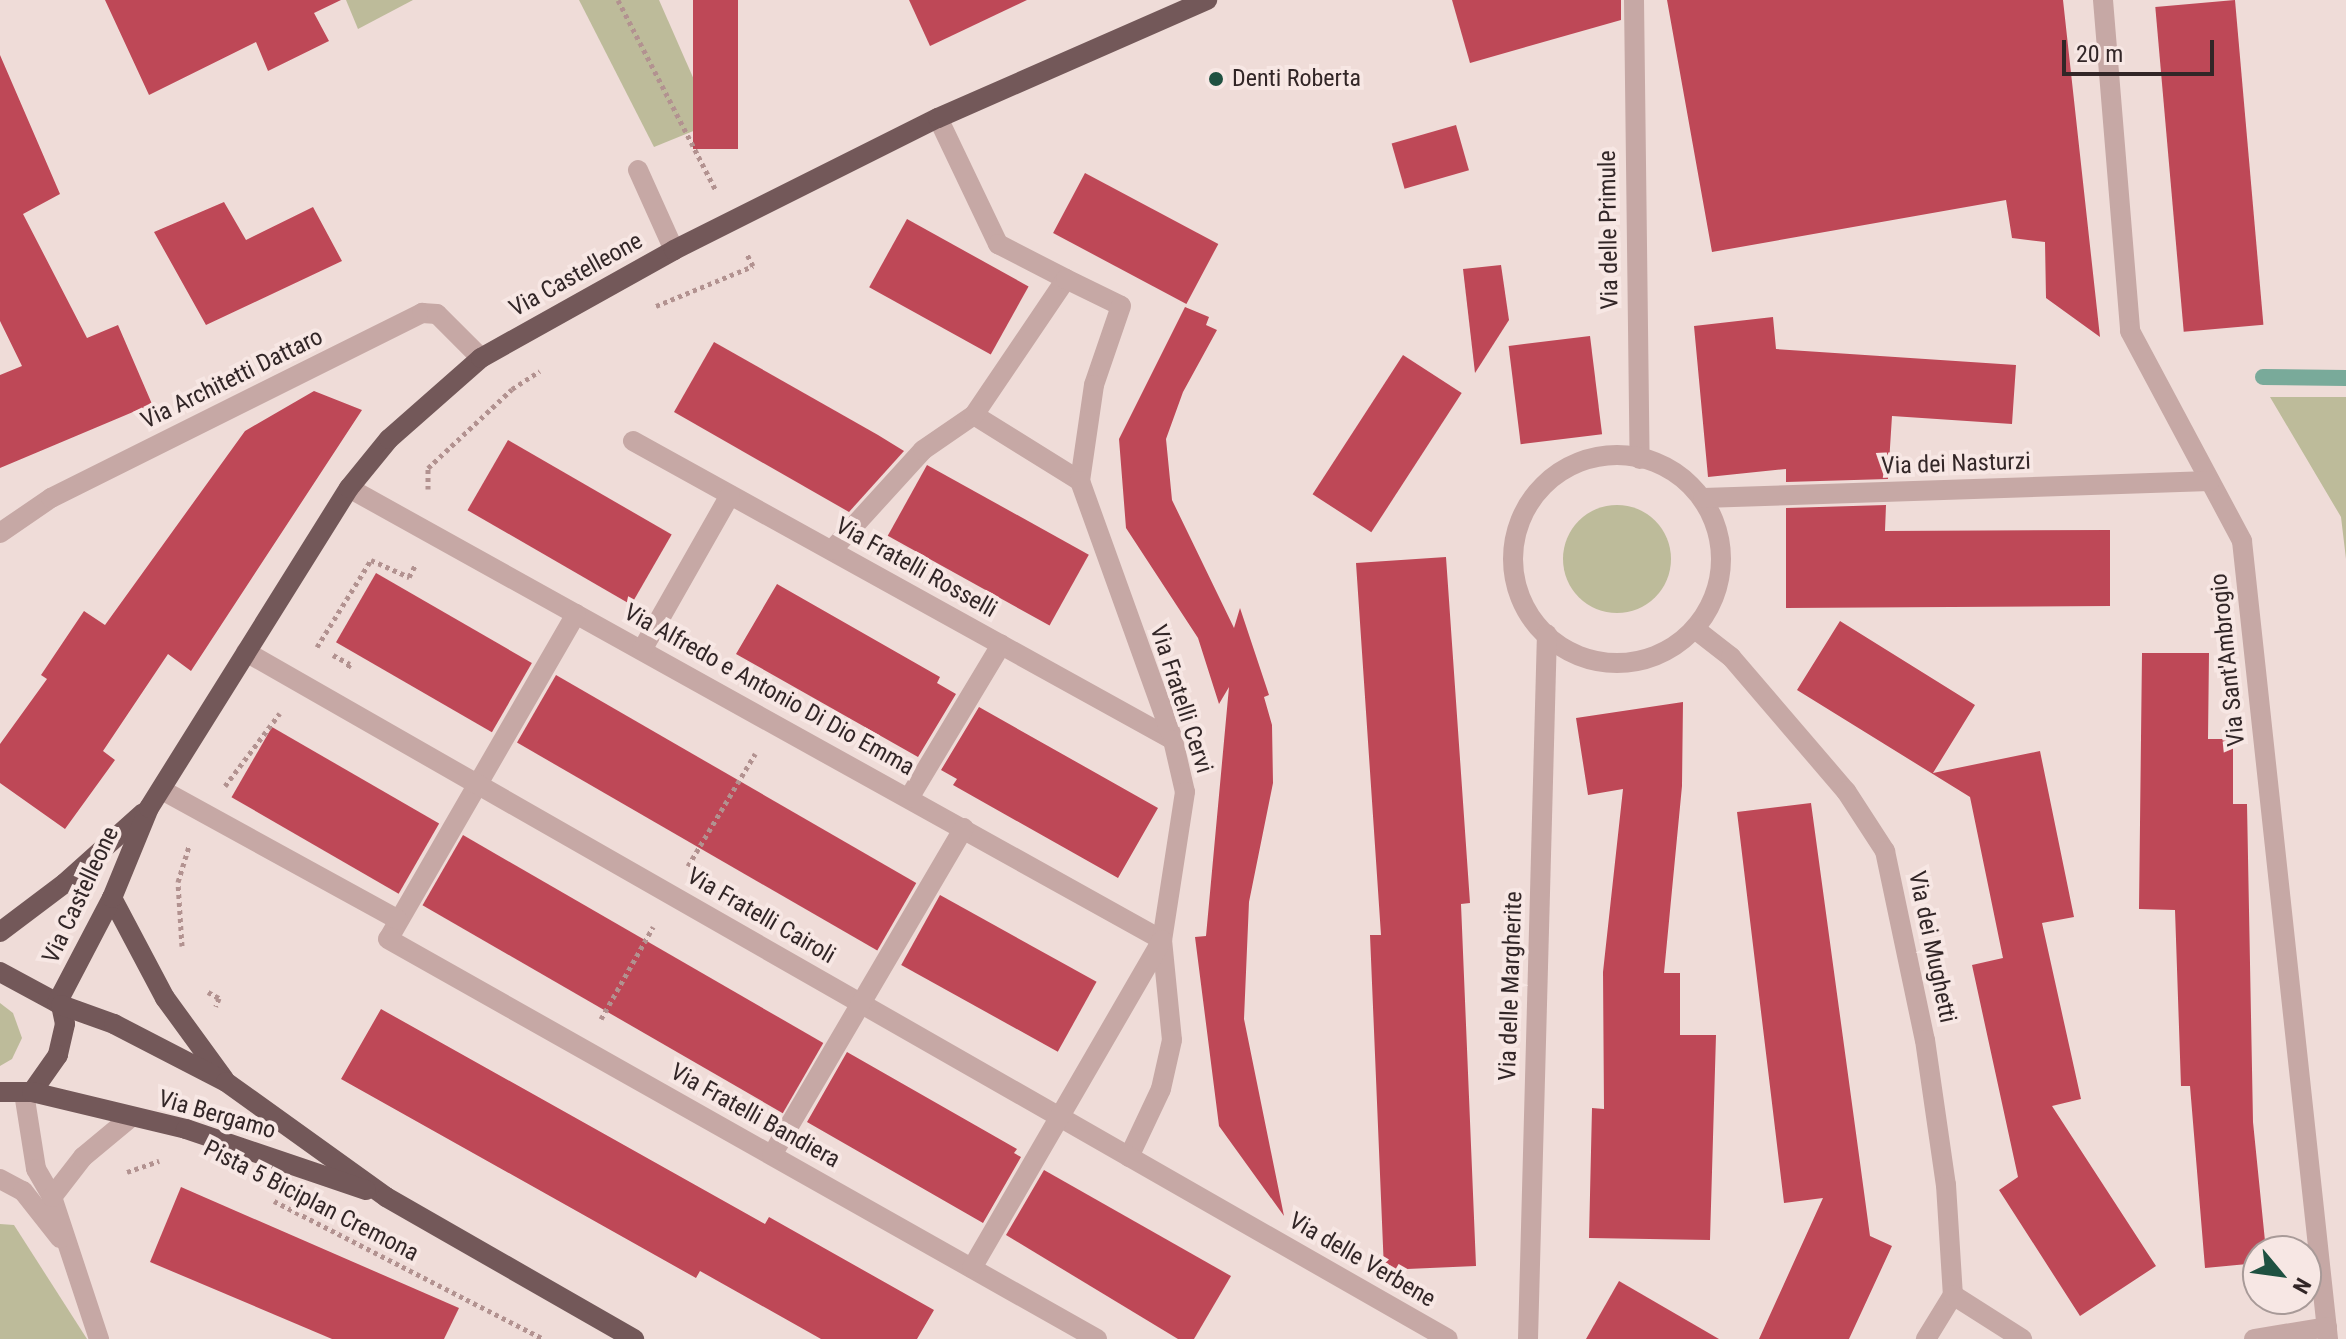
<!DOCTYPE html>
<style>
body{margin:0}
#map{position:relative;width:2346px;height:1339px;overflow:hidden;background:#efdcd8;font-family:"Roboto Condensed",sans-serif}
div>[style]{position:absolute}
.green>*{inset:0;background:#bdbb9a}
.round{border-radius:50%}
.stream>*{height:16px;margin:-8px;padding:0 8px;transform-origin:8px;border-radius:8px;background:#79aa9a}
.building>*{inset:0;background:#be4857;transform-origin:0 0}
.path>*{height:5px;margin-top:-2.5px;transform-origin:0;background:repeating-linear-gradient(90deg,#b29290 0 4px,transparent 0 8px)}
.minor>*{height:20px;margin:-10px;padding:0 10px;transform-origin:10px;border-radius:10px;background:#c6a8a5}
.minor>.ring{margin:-10px;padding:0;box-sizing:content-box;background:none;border:20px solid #c6a8a5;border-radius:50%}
.major>*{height:20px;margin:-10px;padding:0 10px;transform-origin:10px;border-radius:10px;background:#735859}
.dots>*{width:22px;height:22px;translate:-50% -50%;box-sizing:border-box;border:4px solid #f7e7e4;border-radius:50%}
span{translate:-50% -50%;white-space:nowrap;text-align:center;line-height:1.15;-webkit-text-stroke:8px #f7e7e4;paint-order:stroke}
.poi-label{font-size:24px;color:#322627}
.left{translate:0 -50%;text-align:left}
.street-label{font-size:24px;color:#322627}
.north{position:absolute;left:2242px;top:1235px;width:80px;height:80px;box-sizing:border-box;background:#f7e7e4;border:2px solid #a89a98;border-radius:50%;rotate:119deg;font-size:22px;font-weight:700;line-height:32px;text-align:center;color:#322627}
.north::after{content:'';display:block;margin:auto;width:28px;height:36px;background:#1f5141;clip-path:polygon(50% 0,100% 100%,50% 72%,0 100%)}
.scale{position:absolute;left:2062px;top:40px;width:152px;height:36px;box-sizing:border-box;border:4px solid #322627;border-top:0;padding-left:10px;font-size:24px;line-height:28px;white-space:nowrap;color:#322627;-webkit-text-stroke:6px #f7e7e4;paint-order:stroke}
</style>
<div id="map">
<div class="green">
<i style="clip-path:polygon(346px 0,413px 0,358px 29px)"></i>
<i style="clip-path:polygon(579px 0,659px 0,713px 123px,654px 147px)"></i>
<i style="clip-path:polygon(2270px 397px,2346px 397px,2346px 559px,2341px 517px)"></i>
<i class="round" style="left:1563px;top:505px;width:108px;height:108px"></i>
<i style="clip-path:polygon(0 1003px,13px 1013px,22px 1038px,12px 1059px,0 1066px)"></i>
<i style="clip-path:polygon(0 1224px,14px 1225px,87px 1339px,0 1339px)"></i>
</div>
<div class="stream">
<i style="left:2263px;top:377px;width:83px;rotate:0.7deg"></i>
</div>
<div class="building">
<i style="clip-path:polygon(105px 0,341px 0,314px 13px,329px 41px,268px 71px,256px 42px,149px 95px)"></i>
<i style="left:693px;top:0;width:45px;height:149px"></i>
<i style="clip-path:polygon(909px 0,1027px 0,930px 46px)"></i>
<i style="clip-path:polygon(1452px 0,1621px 0,1621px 20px,1470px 63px)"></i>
<i style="clip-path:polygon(1667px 0,2063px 0,2100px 337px,2046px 298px,2045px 242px,2012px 238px,2006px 200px,1712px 252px)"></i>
<i style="left:2235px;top:0;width:326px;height:80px;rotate:85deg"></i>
<i style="clip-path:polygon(0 55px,60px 194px,23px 214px,87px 338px,118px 325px,152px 404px,0 468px,0 375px,22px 366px,0 321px)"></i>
<i style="left:1456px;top:125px;width:47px;height:67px;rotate:74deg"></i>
<i style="left:1085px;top:173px;width:151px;height:68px;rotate:28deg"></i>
<i style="clip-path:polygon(224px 202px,246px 240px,313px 207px,342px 261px,206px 325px,154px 232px)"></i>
<i style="left:907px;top:219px;width:139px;height:78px;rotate:29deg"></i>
<i style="clip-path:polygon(1501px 265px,1509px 320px,1475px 373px,1463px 269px)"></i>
<i style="clip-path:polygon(1185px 307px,1209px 317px,1206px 325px,1217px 330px,1183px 392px,1166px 439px,1172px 500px,1234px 628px,1240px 608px,1269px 695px,1264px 697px,1272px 725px,1273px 783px,1249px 902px,1244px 1019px,1284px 1216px,1219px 1126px,1195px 937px,1206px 936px,1229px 687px,1219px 704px,1198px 638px,1126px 528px,1119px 439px)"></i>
<i style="clip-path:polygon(1773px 317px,1776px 349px,2016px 365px,2012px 424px,1892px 416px,1888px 479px,1786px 482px,1786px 469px,1708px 477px,1694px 326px)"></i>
<i style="left:1590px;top:336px;width:99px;height:82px;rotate:83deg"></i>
<i style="clip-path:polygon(714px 342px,878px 435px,904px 451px,849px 512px,674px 412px)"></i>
<i style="left:1403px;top:355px;width:70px;height:166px;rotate:33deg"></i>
<i style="clip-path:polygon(314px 391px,362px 410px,191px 671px,168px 654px,103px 751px,115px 760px,65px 829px,0 783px,0 744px,47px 679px,41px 675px,84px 611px,105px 625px,245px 431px)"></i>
<i style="left:508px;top:440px;width:189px;height:81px;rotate:30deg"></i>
<i style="left:927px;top:465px;width:185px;height:81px;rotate:29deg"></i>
<i style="clip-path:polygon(1886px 505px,1885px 531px,2110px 530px,2110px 606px,1786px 608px,1786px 508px)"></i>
<i style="clip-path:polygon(1446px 557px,1470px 903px,1461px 904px,1476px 1266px,1384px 1270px,1370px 935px,1381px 935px,1356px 563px)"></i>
<i style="left:376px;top:573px;width:180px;height:80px;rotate:30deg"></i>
<i style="clip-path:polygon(777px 584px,940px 677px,937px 683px,956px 694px,918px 757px,736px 654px)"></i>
<i style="clip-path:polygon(1840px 621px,1975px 705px,1933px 773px,2040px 751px,2074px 917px,2042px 923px,2081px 1099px,2052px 1106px,2156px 1266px,2080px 1316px,1999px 1190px,2018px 1177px,1972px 965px,2003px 958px,1970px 797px,1797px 690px)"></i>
<i style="clip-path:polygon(2142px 653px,2209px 653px,2208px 739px,2233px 739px,2233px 804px,2247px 804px,2253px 1122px,2266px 1251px,2258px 1251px,2258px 1263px,2205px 1268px,2190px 1086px,2181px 1086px,2175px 910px,2139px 909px)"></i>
<i style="left:556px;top:675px;width:416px;height:78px;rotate:30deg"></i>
<i style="clip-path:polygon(1683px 702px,1682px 786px,1664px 973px,1680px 973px,1680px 1035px,1716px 1035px,1710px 1240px,1589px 1238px,1592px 1108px,1604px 1109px,1603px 972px,1623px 789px,1588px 795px,1576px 718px)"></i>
<i style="clip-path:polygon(979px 707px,1158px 808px,1118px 878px,953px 785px,957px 779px,941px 770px)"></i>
<i style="left:272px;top:727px;width:193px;height:81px;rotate:30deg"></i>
<i style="clip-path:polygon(1811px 803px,1870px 1236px,1892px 1246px,1849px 1339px,1759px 1339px,1823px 1198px,1784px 1203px,1737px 812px)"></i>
<i style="left:463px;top:835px;width:416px;height:81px;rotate:30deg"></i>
<i style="left:940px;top:895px;width:179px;height:80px;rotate:29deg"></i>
<i style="clip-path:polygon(381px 1009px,765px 1224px,769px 1217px,934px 1310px,917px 1339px,821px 1339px,700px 1271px,696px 1278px,341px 1079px)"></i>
<i style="clip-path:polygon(847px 1052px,1017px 1149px,1014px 1153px,1021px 1157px,983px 1223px,807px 1122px)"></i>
<i style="clip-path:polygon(1044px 1170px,1231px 1276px,1194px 1339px,1178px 1339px,1006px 1235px)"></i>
<i style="clip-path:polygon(181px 1187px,459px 1308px,444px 1339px,332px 1339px,150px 1262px)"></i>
<i style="clip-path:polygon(1619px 1281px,1719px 1339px,1586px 1339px)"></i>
</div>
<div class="path">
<i style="left:618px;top:0;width:215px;rotate:62.8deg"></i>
<i style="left:656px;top:306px;width:105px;rotate:-22.4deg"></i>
<i style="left:753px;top:266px;width:13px;rotate:-117deg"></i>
<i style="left:428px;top:489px;width:21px;rotate:-90deg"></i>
<i style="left:428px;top:468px;width:115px;rotate:-43.2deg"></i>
<i style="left:512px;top:389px;width:33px;rotate:-33deg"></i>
<i style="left:317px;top:647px;width:102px;rotate:-58.2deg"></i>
<i style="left:371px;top:560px;width:42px;rotate:24.1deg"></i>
<i style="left:409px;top:577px;width:15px;rotate:-62deg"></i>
<i style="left:333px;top:655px;width:19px;rotate:28deg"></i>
<i style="left:350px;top:664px;width:7px;rotate:124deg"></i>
<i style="left:225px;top:786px;width:91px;rotate:-53deg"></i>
<i style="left:688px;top:866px;width:131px;rotate:-59.1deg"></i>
<i style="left:182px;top:946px;width:64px;rotate:-93.6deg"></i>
<i style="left:178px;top:882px;width:38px;rotate:-73deg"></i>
<i style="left:208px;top:992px;width:13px;rotate:29deg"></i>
<i style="left:219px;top:998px;width:9px;rotate:111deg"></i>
<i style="left:601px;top:1019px;width:106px;rotate:-60.5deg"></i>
<i style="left:127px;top:1172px;width:34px;rotate:-19deg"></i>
<i style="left:274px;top:1201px;width:303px;rotate:27.1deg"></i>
</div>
<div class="minor">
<i style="left:1634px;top:0;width:459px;rotate:89.3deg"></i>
<i style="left:2103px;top:0;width:332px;rotate:85.3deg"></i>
<i style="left:2130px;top:331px;width:238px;rotate:61.9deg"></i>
<i style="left:2242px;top:541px;width:803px;rotate:83.85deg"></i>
<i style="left:938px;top:118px;width:140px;rotate:64.5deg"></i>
<i style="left:998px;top:244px;width:76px;rotate:27.2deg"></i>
<i style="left:638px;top:170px;width:88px;rotate:65.8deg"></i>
<i style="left:974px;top:415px;width:125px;rotate:31.9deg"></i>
<i style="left:633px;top:441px;width:617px;rotate:28.97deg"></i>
<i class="ring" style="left:1513px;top:455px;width:188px;height:188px"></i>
<i style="left:349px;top:488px;width:930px;rotate:29.07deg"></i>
<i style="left:1703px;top:498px;width:507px;rotate:-1.92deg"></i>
<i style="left:0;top:533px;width:62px;rotate:-34.5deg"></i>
<i style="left:51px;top:498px;width:415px;rotate:-26.5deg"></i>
<i style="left:422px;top:313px;width:15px;rotate:4deg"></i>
<i style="left:437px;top:314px;width:62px;rotate:45deg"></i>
<i style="left:832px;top:550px;width:135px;rotate:-47.7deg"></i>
<i style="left:923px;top:450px;width:62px;rotate:-34.5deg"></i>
<i style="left:974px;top:415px;width:164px;rotate:-55.9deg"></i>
<i style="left:1066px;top:279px;width:61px;rotate:26.1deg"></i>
<i style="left:1121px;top:306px;width:83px;rotate:108.9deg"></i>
<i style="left:1094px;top:385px;width:97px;rotate:98.3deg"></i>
<i style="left:1080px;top:481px;width:275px;rotate:70.2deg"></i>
<i style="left:1173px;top:740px;width:53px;rotate:77deg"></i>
<i style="left:1185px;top:792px;width:150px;rotate:98.8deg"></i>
<i style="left:1162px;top:940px;width:100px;rotate:84.3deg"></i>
<i style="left:1172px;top:1040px;width:50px;rotate:102.7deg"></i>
<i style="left:1161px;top:1089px;width:75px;rotate:115.2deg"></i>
<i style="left:576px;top:614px;width:375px;rotate:120deg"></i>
<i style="left:388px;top:939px;width:814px;rotate:29.43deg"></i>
<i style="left:1695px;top:629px;width:46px;rotate:37.9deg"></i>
<i style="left:1731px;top:657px;width:177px;rotate:49.4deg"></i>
<i style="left:1846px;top:791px;width:72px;rotate:57deg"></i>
<i style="left:1885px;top:851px;width:193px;rotate:78.1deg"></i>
<i style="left:1925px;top:1040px;width:147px;rotate:81.8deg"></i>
<i style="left:1946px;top:1185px;width:110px;rotate:86.4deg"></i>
<i style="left:1953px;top:1295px;width:52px;rotate:121.5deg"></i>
<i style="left:642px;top:650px;width:178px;rotate:-60.4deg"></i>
<i style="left:246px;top:652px;width:1384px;rotate:29.75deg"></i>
<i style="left:162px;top:790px;width:269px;rotate:28.8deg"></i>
<i style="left:909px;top:798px;width:179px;rotate:-59deg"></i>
<i style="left:24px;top:1093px;width:77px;rotate:81deg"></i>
<i style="left:36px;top:1169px;width:32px;rotate:60deg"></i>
<i style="left:52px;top:1197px;width:150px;rotate:71.7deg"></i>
<i style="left:772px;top:1155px;width:379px;rotate:-59.6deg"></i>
<i style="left:0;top:1179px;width:26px;rotate:28deg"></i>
<i style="left:23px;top:1191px;width:60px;rotate:51.8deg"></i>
<i style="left:52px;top:1197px;width:51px;rotate:-52.2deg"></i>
<i style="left:83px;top:1157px;width:61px;rotate:-39.7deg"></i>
<i style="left:972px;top:1268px;width:379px;rotate:-59.9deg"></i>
<i style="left:1953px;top:1295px;width:82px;rotate:32.5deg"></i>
<i style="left:1528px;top:1339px;width:705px;rotate:-88.46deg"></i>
<i style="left:2254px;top:1339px;width:74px;rotate:-9.3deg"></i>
</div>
<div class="major">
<i style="left:112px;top:898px;width:113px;rotate:62.1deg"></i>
<i style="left:165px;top:998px;width:100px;rotate:53.9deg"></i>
<i style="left:0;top:932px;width:81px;rotate:-37deg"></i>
<i style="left:65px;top:883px;width:105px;rotate:-41.9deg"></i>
<i style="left:0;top:972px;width:69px;rotate:28.4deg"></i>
<i style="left:61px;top:1005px;width:19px;rotate:78deg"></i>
<i style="left:65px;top:1024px;width:32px;rotate:103deg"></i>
<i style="left:58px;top:1055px;width:45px;rotate:125.1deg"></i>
<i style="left:57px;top:1003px;width:119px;rotate:-62.4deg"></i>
<i style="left:112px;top:898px;width:97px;rotate:-67.7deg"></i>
<i style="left:149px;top:808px;width:377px;rotate:-58deg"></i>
<i style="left:349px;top:488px;width:63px;rotate:-50.8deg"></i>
<i style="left:389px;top:439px;width:123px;rotate:-41.4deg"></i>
<i style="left:481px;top:358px;width:221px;rotate:-29.2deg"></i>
<i style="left:674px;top:250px;width:295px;rotate:-26.6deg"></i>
<i style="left:938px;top:118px;width:294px;rotate:-23.7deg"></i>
<i style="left:61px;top:1005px;width:56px;rotate:19.7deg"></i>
<i style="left:114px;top:1024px;width:126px;rotate:27.4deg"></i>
<i style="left:226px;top:1082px;width:197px;rotate:35.7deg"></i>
<i style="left:386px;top:1197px;width:286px;rotate:29.8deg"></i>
<i style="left:0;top:1092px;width:32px"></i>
<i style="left:32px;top:1092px;width:158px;rotate:13.5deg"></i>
<i style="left:186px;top:1129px;width:190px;rotate:18.7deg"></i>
</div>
<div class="dots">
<i style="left:1216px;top:79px;background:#1f5141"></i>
</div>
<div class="poi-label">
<span class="left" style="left:1232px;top:79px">Denti Roberta</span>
</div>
<div class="street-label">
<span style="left:1609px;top:230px;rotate:-91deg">Via delle Primule</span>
<span style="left:576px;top:275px;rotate:-29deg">Via Castelleone</span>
<span style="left:232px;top:379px;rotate:-26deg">Via Architetti Dattaro</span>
<span style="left:1956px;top:464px;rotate:-2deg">Via dei Nasturzi</span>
<span style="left:916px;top:568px;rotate:29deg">Via Fratelli Rosselli</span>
<span style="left:2228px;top:660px;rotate:-96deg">Via Sant'Ambrogio</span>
<span style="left:769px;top:690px;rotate:29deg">Via Alfredo e Antonio Di Dio Emma</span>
<span style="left:1181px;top:699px;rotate:72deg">Via Fratelli Cervi</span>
<span style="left:81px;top:895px;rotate:-65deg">Via Castelleone</span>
<span style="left:761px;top:916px;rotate:30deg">Via Fratelli Cairoli</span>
<span style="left:1932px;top:947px;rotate:78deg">Via dei Mughetti</span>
<span style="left:1511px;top:986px;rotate:-88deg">Via delle Margherite</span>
<span style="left:217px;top:1115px;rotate:16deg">Via Bergamo</span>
<span style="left:755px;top:1116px;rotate:29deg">Via Fratelli Bandiera</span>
<span style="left:311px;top:1201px;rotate:27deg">Pista 5 Biciplan Cremona</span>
<span style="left:1362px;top:1260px;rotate:30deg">Via delle Verbene</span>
</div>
<div class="north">N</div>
<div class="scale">20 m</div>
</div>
